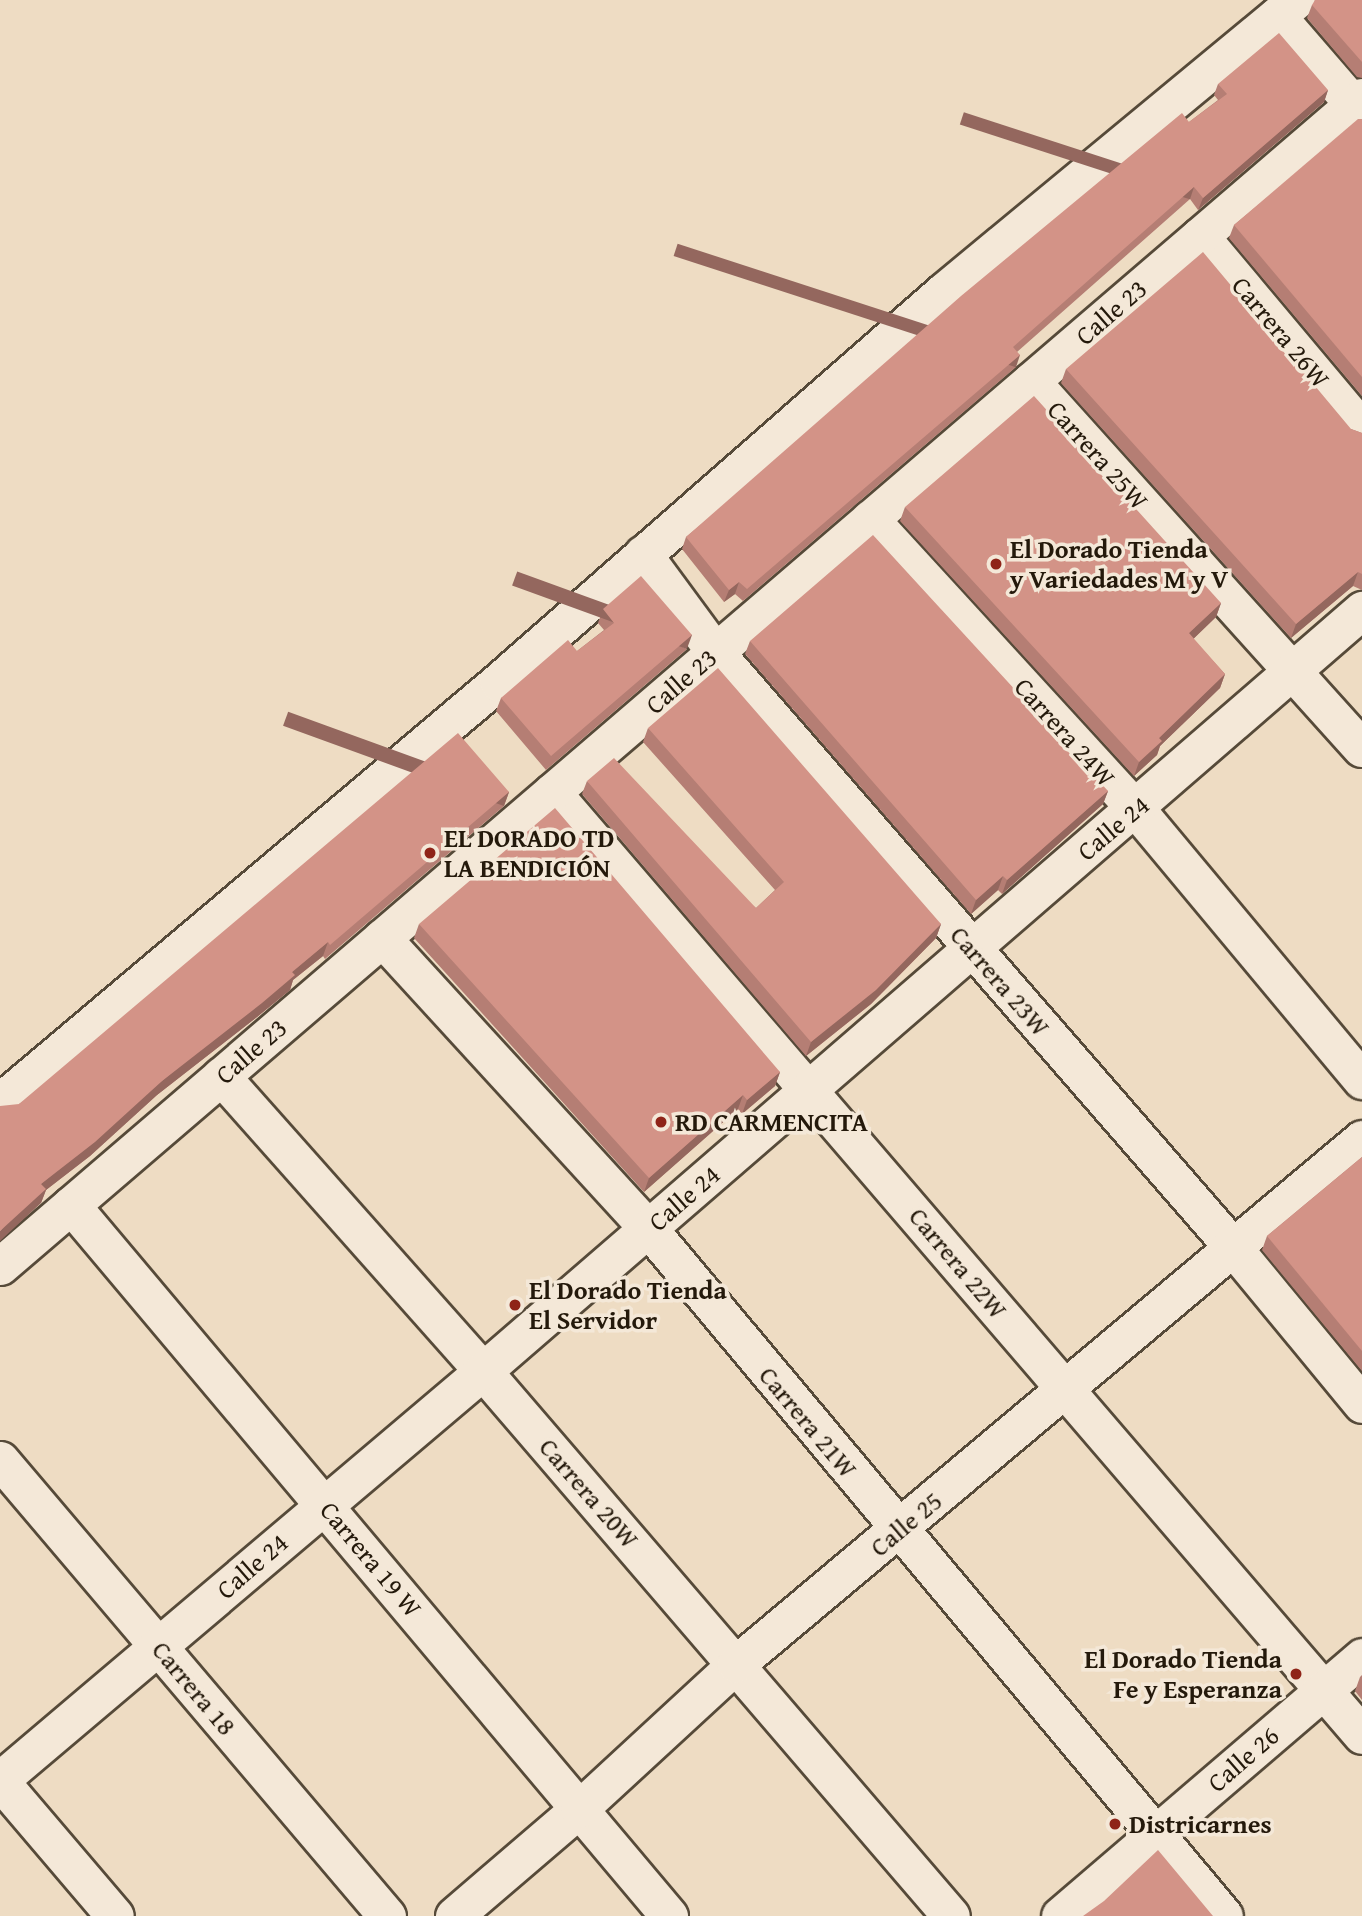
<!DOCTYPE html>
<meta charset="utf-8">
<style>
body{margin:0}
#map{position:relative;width:1362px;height:1916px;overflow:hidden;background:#eedcc3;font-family:"Gentium Book Plus",serif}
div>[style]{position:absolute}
.roads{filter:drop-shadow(2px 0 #564a39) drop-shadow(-2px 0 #564a39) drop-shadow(0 2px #564a39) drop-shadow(0 -2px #564a39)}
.minor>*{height:37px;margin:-18.5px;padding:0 18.5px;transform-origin:18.5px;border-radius:18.5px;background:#f4e8d8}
.wall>*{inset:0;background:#b57e74}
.shaded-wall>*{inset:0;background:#94675e;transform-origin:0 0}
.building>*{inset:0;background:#d39387}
.dots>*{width:19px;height:19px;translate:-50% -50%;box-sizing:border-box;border:4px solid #f4e8d8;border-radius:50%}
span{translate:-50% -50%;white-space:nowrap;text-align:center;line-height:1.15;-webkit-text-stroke:7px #f4e8d8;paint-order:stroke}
.street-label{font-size:26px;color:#24190b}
.poi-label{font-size:26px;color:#24190b;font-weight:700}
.left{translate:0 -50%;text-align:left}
.right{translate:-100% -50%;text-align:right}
</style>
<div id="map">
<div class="roads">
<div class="minor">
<i style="left:1277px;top:16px;width:130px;rotate:49.1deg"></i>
<i style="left:1200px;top:236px;width:252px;rotate:50deg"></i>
<i style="left:1031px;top:381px;width:494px;rotate:48deg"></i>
<i style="left:870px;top:519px;width:394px;rotate:47.5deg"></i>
<i style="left:1136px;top:809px;width:353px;rotate:50.2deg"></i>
<i style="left:643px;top:554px;width:122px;rotate:53.7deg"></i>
<i style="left:715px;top:652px;width:786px;rotate:48.97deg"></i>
<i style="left:1231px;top:1245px;width:206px;rotate:50.5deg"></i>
<i style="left:552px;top:792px;width:1243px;rotate:49.34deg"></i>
<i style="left:382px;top:938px;width:394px;rotate:47.5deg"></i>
<i style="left:648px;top:1228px;width:897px;rotate:50.06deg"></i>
<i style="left:221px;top:1076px;width:395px;rotate:48.4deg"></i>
<i style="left:483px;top:1371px;width:718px;rotate:49.35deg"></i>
<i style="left:0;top:1102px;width:651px;rotate:-40.14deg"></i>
<i style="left:498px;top:682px;width:592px;rotate:-41.23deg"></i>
<i style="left:943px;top:292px;width:458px;rotate:-39.6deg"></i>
<i style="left:71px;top:1205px;width:929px;rotate:49.93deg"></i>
<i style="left:0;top:1266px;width:1795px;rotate:-40.64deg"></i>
<i style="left:0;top:1460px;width:598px;rotate:49.68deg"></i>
<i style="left:0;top:1780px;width:633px;rotate:-40.26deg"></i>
<i style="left:483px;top:1371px;width:1163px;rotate:-40.88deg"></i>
<i style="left:0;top:1781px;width:177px;rotate:49.6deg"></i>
<i style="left:454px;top:1916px;width:165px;rotate:-40.6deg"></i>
<i style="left:579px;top:1809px;width:214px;rotate:-42.7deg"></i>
<i style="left:736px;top:1664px;width:817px;rotate:-39.99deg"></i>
<i style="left:1060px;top:1916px;width:398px;rotate:-40.6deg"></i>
</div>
</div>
<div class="wall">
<i style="clip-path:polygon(1362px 0,1362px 78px,1357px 77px,1307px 18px,1312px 5px)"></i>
<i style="clip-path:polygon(1218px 84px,1328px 90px,1324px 102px,1198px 210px,1190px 199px,1017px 352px,1016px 367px,743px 601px,735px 594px,724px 602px,682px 549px,686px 537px,1189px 122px,1218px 100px,1214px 95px)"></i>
<i style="clip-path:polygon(1362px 119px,1362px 396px,1229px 238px,1234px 225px)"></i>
<i style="clip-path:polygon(1066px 369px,1351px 429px,1362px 433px,1362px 590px,1353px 586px,1291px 638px,1061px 383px)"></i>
<i style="clip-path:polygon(905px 507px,1221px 603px,1216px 617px,1193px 639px,1225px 674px,1220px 688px,1160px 746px,1157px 755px,1134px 776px,900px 521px)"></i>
<i style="clip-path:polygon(603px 609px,687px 649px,546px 770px,496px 711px,501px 698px,577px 651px,604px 630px,598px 623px)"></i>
<i style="clip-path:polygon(750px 641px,1108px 791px,1103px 804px,1002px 894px,998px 890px,971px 914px,745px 654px)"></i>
<i style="clip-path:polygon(648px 728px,941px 924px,936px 938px,871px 1004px,806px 1056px,582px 794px,587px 781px,756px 908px,775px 890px,643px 742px)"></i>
<i style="clip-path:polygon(509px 792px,504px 806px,325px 959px,323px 956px,293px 980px,290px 990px,257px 1017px,157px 1095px,90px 1156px,46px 1190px,41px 1203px,19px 1104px)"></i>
<i style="clip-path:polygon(419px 924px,780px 1072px,775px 1086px,742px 1114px,738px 1109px,644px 1192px,414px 938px)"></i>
<i style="clip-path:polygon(1362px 1157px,1362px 1371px,1262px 1250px,1267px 1236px)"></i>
<i style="clip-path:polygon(1362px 1675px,1362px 1700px,1355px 1691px,1360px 1677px)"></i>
</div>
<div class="shaded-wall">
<i style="clip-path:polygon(1328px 90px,1324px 102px,1198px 210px,1203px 198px)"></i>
<i style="left:1194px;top:187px;width:13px;height:242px;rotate:108deg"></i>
<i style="left:1020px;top:355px;width:13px;height:360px;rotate:108deg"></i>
<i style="clip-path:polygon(1358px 572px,1353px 586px,1291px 638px,1296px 624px)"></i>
<i style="clip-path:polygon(739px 582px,735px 594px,724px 602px,729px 590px)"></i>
<i style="clip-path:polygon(1221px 603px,1216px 617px,1184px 648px,1189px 633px)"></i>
<i style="left:692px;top:635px;width:15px;height:186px;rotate:110deg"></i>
<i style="clip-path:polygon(1225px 674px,1220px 688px,1160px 746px,1157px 755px,1134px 776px,1139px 762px,1159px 738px)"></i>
<i style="clip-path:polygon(1108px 791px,1103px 804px,1002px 894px,1007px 880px)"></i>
<i style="left:509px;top:792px;width:15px;height:235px;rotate:110deg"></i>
<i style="clip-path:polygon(1003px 876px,998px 890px,971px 914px,976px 900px)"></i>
<i style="clip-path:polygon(941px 924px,936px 938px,871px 1004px,806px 1056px,811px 1042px)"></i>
<i style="clip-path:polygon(328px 942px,323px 956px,293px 980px,290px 990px,257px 1017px,157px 1095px,90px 1156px,46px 1190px,41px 1203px,0 1241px,0 1231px,41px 1184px,162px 1081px)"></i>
<i style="clip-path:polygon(780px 1072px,775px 1086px,742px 1114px,747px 1100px)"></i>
<i style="clip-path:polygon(743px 1095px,738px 1109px,644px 1192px,649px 1178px)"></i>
</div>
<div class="building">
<i style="clip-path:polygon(1315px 0,1362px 0,1362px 62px,1312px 5px)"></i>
<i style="clip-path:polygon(1279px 33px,1328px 90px,1203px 198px,1194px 187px,1013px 347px,1020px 355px,747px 589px,739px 582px,729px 590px,686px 537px,961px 296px,1182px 113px,1189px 122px,1227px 94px,1218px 84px)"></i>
<i style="clip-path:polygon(1358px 119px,1362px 119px,1362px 377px,1234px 225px)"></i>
<i style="clip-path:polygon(1203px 252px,1351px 429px,1362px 433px,1362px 574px,1358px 572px,1296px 624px,1066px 369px)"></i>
<i style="clip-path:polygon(1034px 396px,1221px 603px,1189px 633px,1225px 674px,1159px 738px,1162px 741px,1139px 762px,905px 507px)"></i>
<i style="clip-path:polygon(873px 535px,1108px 791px,1007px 880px,1003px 876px,976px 900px,750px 641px)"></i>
<i style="clip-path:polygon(641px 576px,692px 635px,551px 756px,501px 698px,568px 640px,577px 651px,614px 623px,603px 609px)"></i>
<i style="clip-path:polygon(718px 668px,941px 924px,876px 990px,811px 1042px,587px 781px,614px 758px,756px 908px,784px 882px,648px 728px)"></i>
<i style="clip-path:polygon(458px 733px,509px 792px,330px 945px,328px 942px,292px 972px,295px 975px,262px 1003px,162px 1081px,95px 1142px,41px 1184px,46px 1189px,0 1231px,0 1106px,19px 1104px)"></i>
<i style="clip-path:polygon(555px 808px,780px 1072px,747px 1100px,743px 1095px,649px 1178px,419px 924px)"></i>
<i style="clip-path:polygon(1362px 1157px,1362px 1351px,1267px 1236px)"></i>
<i style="clip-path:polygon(1158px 1850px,1213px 1916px,1083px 1916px,1104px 1901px)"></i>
</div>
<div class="dots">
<i style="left:996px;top:564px;background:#8f2418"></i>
<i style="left:430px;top:853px;background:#8f2418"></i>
<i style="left:661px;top:1122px;background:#8f2418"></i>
<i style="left:515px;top:1305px;background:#8f2418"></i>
<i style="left:1296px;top:1674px;background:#8f2418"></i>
<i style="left:1115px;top:1824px;background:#8f2418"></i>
</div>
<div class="street-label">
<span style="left:1111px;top:312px;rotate:-41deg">Calle 23</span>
<span style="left:1281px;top:332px;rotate:50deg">Carrera 26W</span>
<span style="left:1098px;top:455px;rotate:48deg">Carrera 25W</span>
<span style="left:681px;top:681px;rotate:-41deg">Calle 23</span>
<span style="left:1065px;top:732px;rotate:48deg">Carrera 24W</span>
<span style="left:1113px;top:828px;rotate:-40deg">Calle 24</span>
<span style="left:1000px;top:981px;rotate:49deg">Carrera 23W</span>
<span style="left:251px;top:1051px;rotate:-41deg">Calle 23</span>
<span style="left:684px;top:1198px;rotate:-41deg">Calle 24</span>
<span style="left:958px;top:1263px;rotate:50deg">Carrera 22W</span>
<span style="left:808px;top:1422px;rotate:50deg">Carrera 21W</span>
<span style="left:589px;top:1493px;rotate:49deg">Carrera 20W</span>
<span style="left:906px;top:1524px;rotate:-40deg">Calle 25</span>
<span style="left:371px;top:1559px;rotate:50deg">Carrera 19 W</span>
<span style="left:252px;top:1566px;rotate:-41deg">Calle 24</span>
<span style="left:194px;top:1688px;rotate:50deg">Carrera 18</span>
<span style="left:1243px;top:1759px;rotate:-41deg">Calle 26</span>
</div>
<div class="poi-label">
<span class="left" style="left:1010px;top:564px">El Dorado Tienda<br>y Variedades M y V</span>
<span class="left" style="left:444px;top:853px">EL DORADO TD<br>LA BENDICIÓN</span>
<span class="left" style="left:675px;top:1122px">RD CARMENCITA</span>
<span class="left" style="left:529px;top:1305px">El Dorado Tienda<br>El Servidor</span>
<span class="right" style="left:1282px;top:1674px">El Dorado Tienda<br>Fe y Esperanza</span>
<span class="left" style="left:1129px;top:1824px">Districarnes</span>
</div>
</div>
